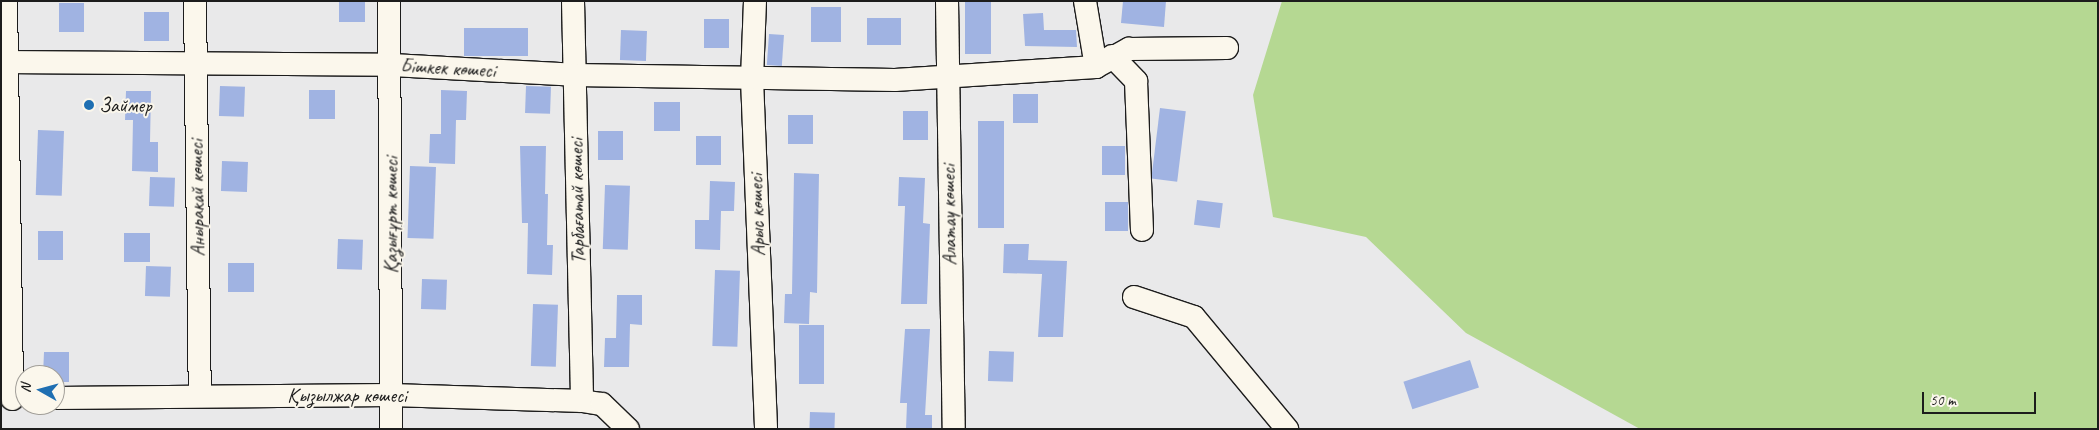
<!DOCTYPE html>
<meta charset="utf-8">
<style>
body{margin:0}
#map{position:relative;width:2099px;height:430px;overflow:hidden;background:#e9e9ea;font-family:Caveat,sans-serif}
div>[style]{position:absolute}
.green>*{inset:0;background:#b5d892}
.building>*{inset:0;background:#a0b3e2;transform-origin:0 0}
.roads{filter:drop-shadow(1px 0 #1c1c1c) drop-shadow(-1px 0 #1c1c1c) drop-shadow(0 1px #1c1c1c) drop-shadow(0 -1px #1c1c1c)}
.minor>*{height:22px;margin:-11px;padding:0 11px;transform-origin:11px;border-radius:11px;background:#fbf7ec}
.dots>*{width:14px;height:14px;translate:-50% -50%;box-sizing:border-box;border:2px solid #fbf7ec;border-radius:50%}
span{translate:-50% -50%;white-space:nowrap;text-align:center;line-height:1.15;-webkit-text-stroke:4px #fbf7ec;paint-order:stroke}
.street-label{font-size:20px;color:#1c1c1c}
.poi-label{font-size:20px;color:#1c1c1c}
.left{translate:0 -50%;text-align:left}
.frame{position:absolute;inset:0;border:2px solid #1c1c1c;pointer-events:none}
.north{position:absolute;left:15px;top:365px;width:50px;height:50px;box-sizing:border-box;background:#fbf7ec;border:1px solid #a29f99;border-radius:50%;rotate:277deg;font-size:14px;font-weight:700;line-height:20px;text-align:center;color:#1c1c1c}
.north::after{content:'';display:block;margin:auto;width:18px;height:22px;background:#1f6fb2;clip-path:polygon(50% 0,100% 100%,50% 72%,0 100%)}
.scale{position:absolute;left:1922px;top:392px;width:114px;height:22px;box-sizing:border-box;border:2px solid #1c1c1c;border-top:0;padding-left:6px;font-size:15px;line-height:18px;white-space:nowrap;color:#1c1c1c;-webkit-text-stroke:4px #fbf7ec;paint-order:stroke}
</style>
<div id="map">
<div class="green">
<i style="clip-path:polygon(1282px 1px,2098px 1px,2098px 429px,1640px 429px,1466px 333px,1366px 237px,1273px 217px,1253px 95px)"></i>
</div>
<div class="building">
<i style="left:339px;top:1px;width:26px;height:21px"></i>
<i style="left:965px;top:1px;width:26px;height:53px"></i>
<i style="clip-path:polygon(1123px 1px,1166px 1px,1164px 27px,1121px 23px)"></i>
<i style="left:59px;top:3px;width:25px;height:29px"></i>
<i style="left:811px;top:7px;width:30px;height:35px"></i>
<i style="left:144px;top:12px;width:25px;height:29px"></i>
<i style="clip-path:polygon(1043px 13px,1044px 30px,1076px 30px,1077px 47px,1025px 46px,1023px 14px)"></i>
<i style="left:901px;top:18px;width:27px;height:34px;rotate:90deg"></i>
<i style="left:704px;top:19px;width:25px;height:29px"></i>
<i style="left:464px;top:28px;width:64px;height:28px"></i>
<i style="left:621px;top:30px;width:26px;height:30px;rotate:2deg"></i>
<i style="left:769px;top:34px;width:15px;height:31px;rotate:4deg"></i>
<i style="left:220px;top:86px;width:25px;height:30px;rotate:2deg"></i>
<i style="left:526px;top:86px;width:25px;height:27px;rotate:2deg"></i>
<i style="left:309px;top:90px;width:26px;height:29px"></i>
<i style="clip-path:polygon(441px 90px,467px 91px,466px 120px,456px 120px,455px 164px,429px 163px,430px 134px,441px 134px)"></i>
<i style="clip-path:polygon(126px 91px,151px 91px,150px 142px,158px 142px,158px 172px,132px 171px,133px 120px,125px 120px)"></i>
<i style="left:1013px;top:94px;width:25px;height:29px"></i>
<i style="left:654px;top:102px;width:26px;height:29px"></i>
<i style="left:1160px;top:108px;width:26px;height:71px;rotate:7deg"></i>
<i style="left:903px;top:111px;width:25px;height:29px"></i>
<i style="left:788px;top:115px;width:25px;height:29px"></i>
<i style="left:978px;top:121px;width:26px;height:107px"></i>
<i style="left:38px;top:130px;width:26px;height:65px;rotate:2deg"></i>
<i style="left:598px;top:131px;width:25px;height:29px"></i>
<i style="left:696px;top:136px;width:25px;height:29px"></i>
<i style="clip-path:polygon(520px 146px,546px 146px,545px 194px,548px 194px,547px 245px,553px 245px,552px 275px,527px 274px,528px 223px,522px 223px)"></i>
<i style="left:1102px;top:146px;width:23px;height:29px"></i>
<i style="left:222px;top:161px;width:26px;height:30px;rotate:2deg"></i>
<i style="left:410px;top:166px;width:26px;height:72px;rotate:2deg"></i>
<i style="clip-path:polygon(794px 173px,819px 174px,817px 293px,810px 292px,809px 324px,784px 323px,785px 294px,792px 294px)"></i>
<i style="left:150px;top:177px;width:25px;height:29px;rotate:2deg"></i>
<i style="clip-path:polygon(899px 177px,925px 178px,923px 223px,930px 224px,927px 304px,901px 304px,905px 206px,898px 206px)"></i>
<i style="clip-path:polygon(710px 181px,735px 182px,734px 211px,721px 211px,720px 250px,695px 249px,695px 220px,709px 220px)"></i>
<i style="left:605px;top:185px;width:25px;height:64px;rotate:2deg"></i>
<i style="left:1197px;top:200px;width:26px;height:25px;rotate:7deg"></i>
<i style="left:1105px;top:202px;width:23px;height:29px"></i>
<i style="left:38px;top:231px;width:25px;height:29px"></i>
<i style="left:124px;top:233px;width:26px;height:29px"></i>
<i style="left:338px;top:239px;width:25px;height:30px;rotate:2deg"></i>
<i style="clip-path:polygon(1004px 244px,1029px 244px,1028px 260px,1067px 261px,1063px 337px,1038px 337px,1042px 274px,1003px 273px)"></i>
<i style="left:228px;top:263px;width:26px;height:29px"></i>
<i style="left:146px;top:266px;width:25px;height:30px;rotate:2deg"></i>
<i style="left:715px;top:270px;width:25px;height:76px;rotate:2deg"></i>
<i style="left:422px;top:279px;width:25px;height:30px;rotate:2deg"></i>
<i style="clip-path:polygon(617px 295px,642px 295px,642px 325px,630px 324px,629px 367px,604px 367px,605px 338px,616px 338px)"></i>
<i style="left:533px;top:304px;width:25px;height:62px;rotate:2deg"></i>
<i style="left:799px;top:325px;width:25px;height:59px"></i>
<i style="clip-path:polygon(905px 329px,930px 329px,925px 415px,932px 415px,932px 429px,906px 429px,907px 403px,900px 403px)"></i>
<i style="left:989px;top:351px;width:25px;height:30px;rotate:2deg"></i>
<i style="clip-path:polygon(44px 352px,69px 352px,69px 382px,55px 382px,55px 375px,43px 375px)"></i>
<i style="left:1470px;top:360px;width:29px;height:70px;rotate:72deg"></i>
<i style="left:810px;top:412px;width:25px;height:17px;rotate:2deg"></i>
</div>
<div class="roads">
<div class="minor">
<i style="left:6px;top:1px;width:398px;rotate:89.1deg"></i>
<i style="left:195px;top:1px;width:393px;rotate:89.3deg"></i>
<i style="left:389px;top:1px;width:428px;rotate:89.7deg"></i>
<i style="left:573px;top:1px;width:400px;rotate:88.7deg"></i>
<i style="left:755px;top:1px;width:78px;rotate:92.2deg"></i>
<i style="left:752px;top:79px;width:350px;rotate:87.7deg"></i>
<i style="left:947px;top:1px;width:428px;rotate:89.1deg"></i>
<i style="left:1085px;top:1px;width:67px;rotate:80.5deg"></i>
<i style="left:1112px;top:56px;width:35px;rotate:46deg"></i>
<i style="left:1136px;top:81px;width:149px;rotate:87.7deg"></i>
<i style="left:1px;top:62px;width:391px;rotate:0.4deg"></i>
<i style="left:392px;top:65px;width:182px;rotate:3.1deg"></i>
<i style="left:574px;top:75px;width:321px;rotate:0.9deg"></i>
<i style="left:895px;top:80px;width:201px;rotate:-3.7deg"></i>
<i style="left:1096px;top:67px;width:38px;rotate:-29deg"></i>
<i style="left:1129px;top:49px;width:98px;rotate:-0.6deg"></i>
<i style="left:1134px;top:297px;width:63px;rotate:18.4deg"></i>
<i style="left:1194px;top:317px;width:146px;rotate:50.3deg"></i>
<i style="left:55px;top:398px;width:336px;rotate:-0.5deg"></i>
<i style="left:391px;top:395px;width:191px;rotate:1.8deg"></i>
<i style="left:582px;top:401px;width:20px;rotate:9deg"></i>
<i style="left:602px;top:404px;width:36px;rotate:44deg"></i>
</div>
</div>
<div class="dots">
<i style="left:89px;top:105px;background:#1f6fb2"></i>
</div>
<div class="street-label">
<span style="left:448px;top:68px;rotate:3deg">Бішкек көшесі</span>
<span style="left:197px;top:198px;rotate:-91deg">Аныракай көшесі</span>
<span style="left:577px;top:201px;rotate:-91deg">Тарбағатай көшесі</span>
<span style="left:391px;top:215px;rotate:-90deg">Қазығұрт көшесі</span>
<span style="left:757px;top:215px;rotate:-92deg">Арыс көшесі</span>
<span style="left:949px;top:215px;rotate:-91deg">Алатау көшесі</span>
<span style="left:347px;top:395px">Қызылжар көшесі</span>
</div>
<div class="poi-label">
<span class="left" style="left:99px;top:105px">Займер</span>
</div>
<div class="frame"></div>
<div class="north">N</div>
<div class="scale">50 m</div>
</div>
